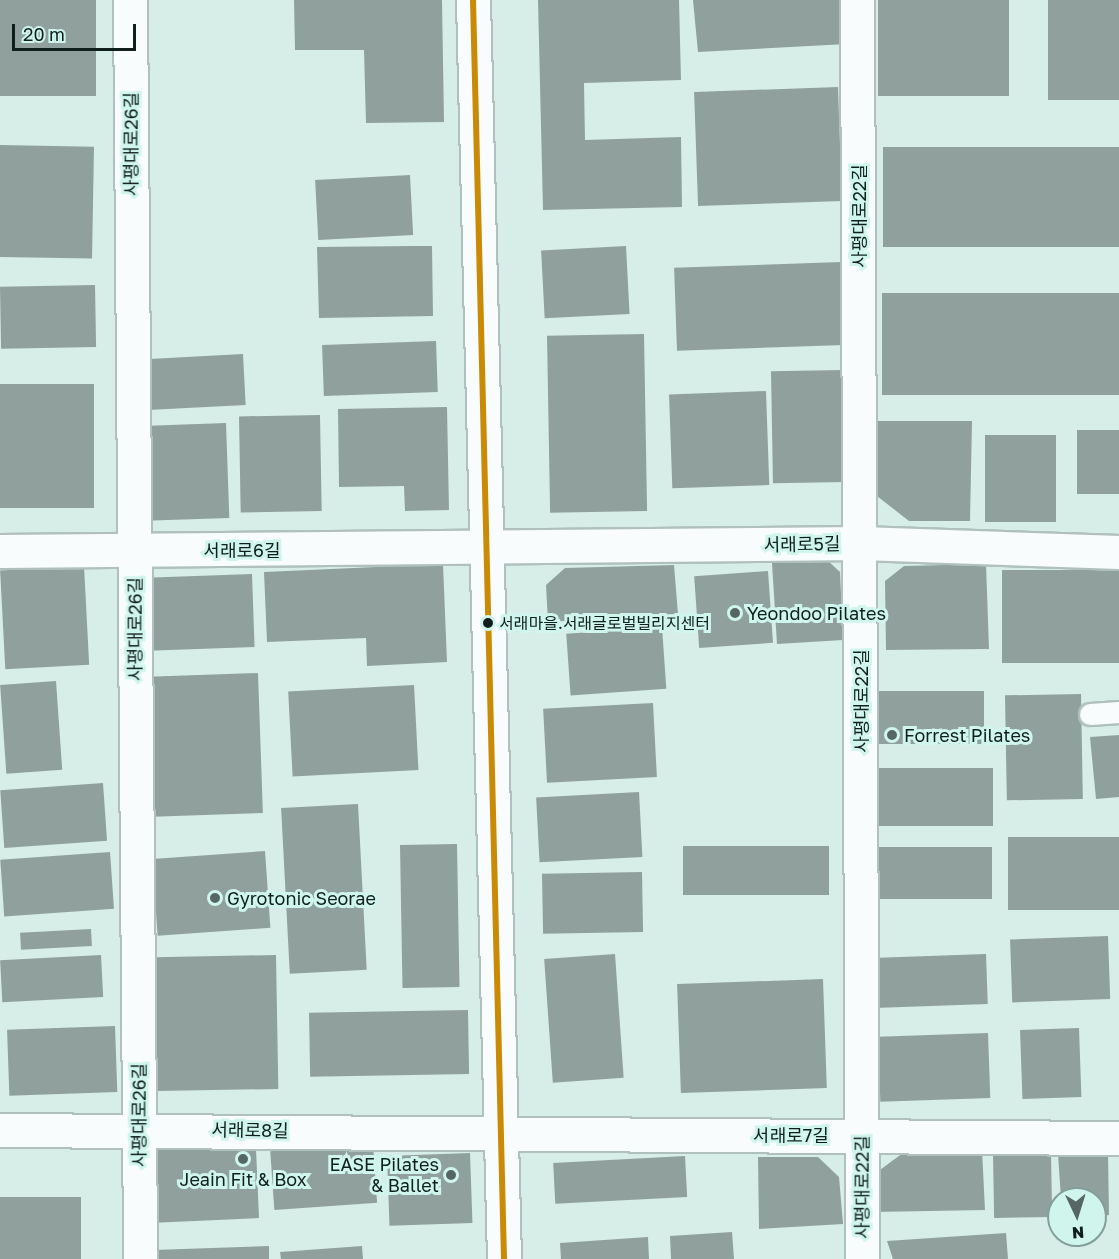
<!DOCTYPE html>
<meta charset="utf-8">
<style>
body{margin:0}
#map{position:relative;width:1119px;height:1259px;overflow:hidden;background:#d7ede8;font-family:"Golos Text","Noto Sans KR",sans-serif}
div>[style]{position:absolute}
.building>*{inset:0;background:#90a19d;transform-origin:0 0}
.roads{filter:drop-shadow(2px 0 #afc0bd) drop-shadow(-2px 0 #afc0bd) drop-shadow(0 2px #afc0bd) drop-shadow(0 -2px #afc0bd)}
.service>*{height:21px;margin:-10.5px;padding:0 10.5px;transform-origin:10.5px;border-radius:10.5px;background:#f9fcfc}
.minor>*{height:33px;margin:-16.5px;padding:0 16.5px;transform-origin:16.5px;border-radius:16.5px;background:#f9fcfc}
.tertiary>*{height:33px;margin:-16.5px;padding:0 16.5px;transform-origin:16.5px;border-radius:16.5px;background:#f9fcfc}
.bus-1>*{height:6px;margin:-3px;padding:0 3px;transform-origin:3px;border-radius:3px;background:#c98b06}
.dots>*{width:16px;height:16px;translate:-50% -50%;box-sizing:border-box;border:3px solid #cff5ed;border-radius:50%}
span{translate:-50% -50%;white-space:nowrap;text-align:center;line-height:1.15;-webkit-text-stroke:6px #cff5ed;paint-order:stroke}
.bus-label{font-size:16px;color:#101f1c}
.left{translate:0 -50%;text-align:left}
.street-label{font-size:18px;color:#101f1c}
.poi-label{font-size:18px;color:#101f1c}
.right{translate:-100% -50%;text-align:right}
.north{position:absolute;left:1047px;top:1187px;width:60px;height:60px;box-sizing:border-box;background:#cff5ed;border:2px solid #839f99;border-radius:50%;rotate:176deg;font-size:16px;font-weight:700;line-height:24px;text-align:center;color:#101f1c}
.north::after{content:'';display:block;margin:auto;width:21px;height:27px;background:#566763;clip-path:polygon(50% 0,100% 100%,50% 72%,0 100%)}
.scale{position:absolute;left:12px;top:24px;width:124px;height:27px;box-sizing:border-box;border:3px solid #101f1c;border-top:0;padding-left:8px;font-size:18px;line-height:21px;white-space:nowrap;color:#101f1c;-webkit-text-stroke:4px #cff5ed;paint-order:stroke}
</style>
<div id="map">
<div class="building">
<i style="left:0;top:0;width:96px;height:96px"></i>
<i style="clip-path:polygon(294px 0,442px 0,444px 122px,366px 123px,364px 50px,295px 50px)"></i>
<i style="clip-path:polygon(538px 0,679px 0,681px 80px,584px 83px,585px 140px,681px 137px,682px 207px,543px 210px)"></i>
<i style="clip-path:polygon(693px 0,847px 0,847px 44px,698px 52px)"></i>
<i style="left:878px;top:0;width:131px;height:96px"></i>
<i style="left:1048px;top:0;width:71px;height:100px"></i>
<i style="left:838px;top:87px;width:114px;height:144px;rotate:88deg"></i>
<i style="left:0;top:145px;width:94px;height:112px;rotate:1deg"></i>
<i style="left:1119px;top:147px;width:100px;height:236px;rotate:90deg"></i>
<i style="left:410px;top:175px;width:60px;height:95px;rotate:87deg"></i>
<i style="clip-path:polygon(412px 246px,432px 246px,433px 316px,319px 318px,317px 247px)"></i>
<i style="left:626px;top:246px;width:68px;height:85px;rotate:87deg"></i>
<i style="left:841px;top:262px;width:83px;height:167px;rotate:88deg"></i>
<i style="left:95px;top:285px;width:62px;height:95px;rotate:89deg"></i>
<i style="left:1119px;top:293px;width:102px;height:237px;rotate:90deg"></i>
<i style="left:644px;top:334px;width:177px;height:97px;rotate:89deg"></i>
<i style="left:436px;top:341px;width:51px;height:114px;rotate:88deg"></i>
<i style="left:243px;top:354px;width:51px;height:103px;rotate:87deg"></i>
<i style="left:843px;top:370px;width:112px;height:72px;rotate:89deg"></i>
<i style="left:0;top:384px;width:94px;height:124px"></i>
<i style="left:766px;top:391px;width:94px;height:97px;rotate:88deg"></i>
<i style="clip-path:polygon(447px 407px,449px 510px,405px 511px,404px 486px,339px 487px,338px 409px)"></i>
<i style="left:320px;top:415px;width:96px;height:81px;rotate:89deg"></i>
<i style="clip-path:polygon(877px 421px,972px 421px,970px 521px,909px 521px,877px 496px)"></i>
<i style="left:226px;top:423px;width:95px;height:84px;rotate:88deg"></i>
<i style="left:1119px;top:430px;width:64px;height:42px;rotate:90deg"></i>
<i style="left:985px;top:435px;width:71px;height:87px"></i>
<i style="clip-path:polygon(827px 560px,840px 572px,843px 640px,777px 644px,772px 563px)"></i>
<i style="clip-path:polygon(443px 564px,447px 662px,367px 666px,366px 638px,267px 642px,264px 572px)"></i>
<i style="clip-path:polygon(986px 564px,989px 649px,886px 650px,885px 581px,904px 566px)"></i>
<i style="clip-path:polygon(674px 565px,678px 614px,548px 622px,546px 585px,565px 568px)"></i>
<i style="left:84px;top:566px;width:99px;height:84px;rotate:87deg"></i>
<i style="left:1002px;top:570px;width:117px;height:93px"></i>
<i style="left:768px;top:571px;width:72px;height:74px;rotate:86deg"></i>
<i style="left:252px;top:574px;width:73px;height:106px;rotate:88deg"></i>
<i style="left:662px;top:627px;width:62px;height:96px;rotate:86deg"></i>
<i style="left:258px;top:673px;width:140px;height:110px;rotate:88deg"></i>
<i style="left:56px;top:681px;width:89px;height:56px;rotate:86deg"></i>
<i style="left:414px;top:685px;width:85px;height:126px;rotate:87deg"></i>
<i style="left:984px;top:691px;width:53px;height:106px;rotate:90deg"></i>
<i style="left:1081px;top:694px;width:105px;height:76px;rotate:89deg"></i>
<i style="left:653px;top:703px;width:74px;height:110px;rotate:87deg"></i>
<i style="clip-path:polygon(1119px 735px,1119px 797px,1096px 799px,1090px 737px)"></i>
<i style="left:993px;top:768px;width:58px;height:116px;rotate:90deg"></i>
<i style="left:103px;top:783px;width:58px;height:103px;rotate:86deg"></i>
<i style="left:639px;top:792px;width:65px;height:103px;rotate:87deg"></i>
<i style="left:358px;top:804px;width:166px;height:77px;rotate:87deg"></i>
<i style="left:1119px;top:837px;width:73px;height:111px;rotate:90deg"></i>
<i style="left:457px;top:844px;width:143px;height:57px;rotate:89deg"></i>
<i style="left:829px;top:846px;width:49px;height:146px;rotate:90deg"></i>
<i style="left:992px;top:847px;width:52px;height:115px;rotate:90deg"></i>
<i style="left:265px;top:851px;width:77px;height:113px;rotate:86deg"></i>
<i style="left:110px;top:852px;width:57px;height:110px;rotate:86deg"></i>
<i style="left:642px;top:872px;width:60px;height:100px;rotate:89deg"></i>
<i style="left:91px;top:929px;width:17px;height:71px;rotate:87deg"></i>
<i style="left:1108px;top:936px;width:63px;height:98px;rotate:88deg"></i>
<i style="left:615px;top:954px;width:124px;height:71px;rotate:86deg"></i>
<i style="left:986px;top:954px;width:50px;height:114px;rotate:88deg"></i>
<i style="left:101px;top:955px;width:42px;height:101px;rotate:87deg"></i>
<i style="left:276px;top:955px;width:134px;height:122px;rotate:89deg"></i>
<i style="left:823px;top:979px;width:109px;height:146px;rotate:88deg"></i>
<i style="left:468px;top:1010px;width:64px;height:159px;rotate:89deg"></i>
<i style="left:115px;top:1026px;width:66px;height:108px;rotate:88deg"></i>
<i style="left:1079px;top:1028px;width:69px;height:59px;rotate:88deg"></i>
<i style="left:988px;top:1033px;width:65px;height:110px;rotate:88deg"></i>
<i style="left:373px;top:1144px;width:59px;height:103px;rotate:86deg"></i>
<i style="clip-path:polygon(156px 1149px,256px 1149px,259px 1218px,150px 1223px,148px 1156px)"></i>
<i style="clip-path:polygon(982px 1150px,985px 1210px,873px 1212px,873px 1175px,903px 1153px)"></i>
<i style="clip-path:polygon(1108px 1152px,1109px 1215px,1095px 1216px,1095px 1199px,1061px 1199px,1058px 1154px)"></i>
<i style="left:470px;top:1153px;width:70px;height:83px;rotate:88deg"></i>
<i style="left:1051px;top:1153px;width:64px;height:58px;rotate:89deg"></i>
<i style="left:685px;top:1156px;width:41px;height:132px;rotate:87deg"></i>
<i style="clip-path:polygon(758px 1157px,818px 1157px,839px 1177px,843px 1224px,759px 1229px)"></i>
<i style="left:0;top:1197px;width:81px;height:62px"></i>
<i style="clip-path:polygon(732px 1232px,734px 1259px,671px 1259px,670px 1236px)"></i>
<i style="clip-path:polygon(1006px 1233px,1008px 1259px,893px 1259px,887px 1241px)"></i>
<i style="clip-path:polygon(648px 1237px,649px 1259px,561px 1259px,560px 1243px)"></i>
<i style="clip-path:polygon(269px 1246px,269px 1259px,153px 1259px,153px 1250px)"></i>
<i style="clip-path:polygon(362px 1246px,363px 1259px,281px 1259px,280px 1252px)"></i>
</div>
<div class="roads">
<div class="service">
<i style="left:1090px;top:714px;width:29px;rotate:-4deg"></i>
</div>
<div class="minor">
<i style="left:130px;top:0;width:1259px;rotate:89.54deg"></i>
<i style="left:857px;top:0;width:1259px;rotate:89.77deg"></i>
<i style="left:0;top:551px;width:861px;rotate:-0.53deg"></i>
<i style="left:861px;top:543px;width:258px;rotate:2deg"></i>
<i style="left:0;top:1130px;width:1119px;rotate:0.41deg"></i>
</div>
<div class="tertiary">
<i style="left:473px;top:0;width:1259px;rotate:88.59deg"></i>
</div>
</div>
<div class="bus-1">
<i style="left:473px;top:0;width:1259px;rotate:88.59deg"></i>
</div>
<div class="dots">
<i style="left:735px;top:613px;background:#566763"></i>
<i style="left:488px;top:623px;background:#101f1c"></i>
<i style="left:892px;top:735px;background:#566763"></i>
<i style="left:215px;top:898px;background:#566763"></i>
<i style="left:243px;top:1159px;background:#566763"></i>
<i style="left:451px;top:1175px;background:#566763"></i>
</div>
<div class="bus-label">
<span class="left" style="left:499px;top:623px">서래마을.서래글로벌빌리지센터</span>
</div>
<div class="street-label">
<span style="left:131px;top:144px;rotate:-90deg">사평대로26길</span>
<span style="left:859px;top:216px;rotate:-90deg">사평대로22길</span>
<span style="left:802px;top:544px;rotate:-1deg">서래로5길</span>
<span style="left:242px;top:550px">서래로6길</span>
<span style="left:135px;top:629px;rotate:-90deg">사평대로26길</span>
<span style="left:861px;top:701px;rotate:-90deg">사평대로22길</span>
<span style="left:139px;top:1115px;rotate:-90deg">사평대로26길</span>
<span style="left:250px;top:1130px;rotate:1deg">서래로8길</span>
<span style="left:791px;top:1135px">서래로7길</span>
<span style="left:862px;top:1187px;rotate:-90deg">사평대로22길</span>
</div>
<div class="poi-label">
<span class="left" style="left:747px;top:613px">Yeondoo Pilates</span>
<span class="left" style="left:904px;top:735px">Forrest Pilates</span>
<span class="left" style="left:227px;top:898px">Gyrotonic Seorae</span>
<span class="right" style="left:439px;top:1175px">EASE Pilates<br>&amp; Ballet</span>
<span style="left:243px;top:1179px">Jeain Fit &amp; Box</span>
</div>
<div class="north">N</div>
<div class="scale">20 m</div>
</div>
